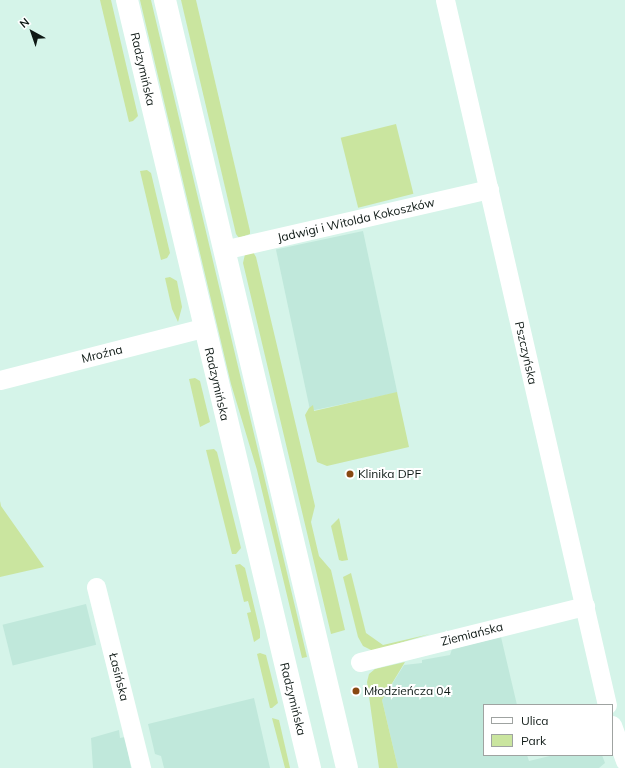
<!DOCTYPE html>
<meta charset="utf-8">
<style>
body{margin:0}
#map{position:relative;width:625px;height:768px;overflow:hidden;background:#d5f4e9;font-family:Mulish,sans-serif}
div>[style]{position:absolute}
.built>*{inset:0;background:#c0e8db;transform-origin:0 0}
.green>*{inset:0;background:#cae59f;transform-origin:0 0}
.minor>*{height:19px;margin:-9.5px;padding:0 9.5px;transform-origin:9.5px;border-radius:9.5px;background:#fff}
.secondary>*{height:22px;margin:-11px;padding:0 11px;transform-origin:11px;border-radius:11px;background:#fff}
.dots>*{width:11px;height:11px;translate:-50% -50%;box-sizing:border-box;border:2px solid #fff;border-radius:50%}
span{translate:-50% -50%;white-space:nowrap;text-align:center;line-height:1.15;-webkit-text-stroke:4px #fff;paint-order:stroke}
.street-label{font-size:12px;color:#0e1915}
.poi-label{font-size:12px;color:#0e1915}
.left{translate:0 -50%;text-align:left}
.legend{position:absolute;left:483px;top:704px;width:130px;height:52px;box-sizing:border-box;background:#fff;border:1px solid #9fa3a1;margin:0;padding:5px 7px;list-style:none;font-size:12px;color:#0e1915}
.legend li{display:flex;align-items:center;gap:8px;height:20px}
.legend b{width:20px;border:1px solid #9fa3a1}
.north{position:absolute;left:12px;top:12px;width:40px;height:40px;-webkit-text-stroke:3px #fff;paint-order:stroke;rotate:320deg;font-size:11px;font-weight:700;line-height:16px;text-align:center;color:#0e1915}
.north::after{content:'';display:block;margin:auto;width:14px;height:18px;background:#0e1915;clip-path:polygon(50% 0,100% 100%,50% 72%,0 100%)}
</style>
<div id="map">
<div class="built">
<i style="left:363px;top:231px;width:165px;height:89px;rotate:78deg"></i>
<i style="left:86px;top:604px;width:42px;height:86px;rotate:76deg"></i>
<i style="clip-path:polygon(501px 637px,517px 705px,484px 705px,484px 755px,527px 755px,529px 761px,554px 755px,602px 755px,605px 763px,599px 768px,398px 768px,382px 700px,404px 665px,422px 663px,422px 660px,450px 655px,452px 649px)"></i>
<i style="clip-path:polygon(254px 698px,270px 768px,164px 768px,161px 756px,155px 754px,148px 724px)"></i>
<i style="clip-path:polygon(119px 730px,120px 738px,125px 737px,131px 768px,93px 768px,91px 738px)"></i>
</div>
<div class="green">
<i style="clip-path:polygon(100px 0,111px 0,138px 116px,133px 121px,129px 122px)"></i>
<i style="clip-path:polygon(140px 0,151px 0,307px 657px,302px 658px,257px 470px,231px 384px)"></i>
<i style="clip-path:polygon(181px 0,196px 0,250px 231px,250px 234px,239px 238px,236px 234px)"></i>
<i style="left:396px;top:124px;width:72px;height:57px;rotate:76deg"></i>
<i style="clip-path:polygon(147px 170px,151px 173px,170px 253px,167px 258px,161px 260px,140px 171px)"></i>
<i style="clip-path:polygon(253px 252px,256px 257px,315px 506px,311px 522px,319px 556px,331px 570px,345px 630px,331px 634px,243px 263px,245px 254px)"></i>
<i style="clip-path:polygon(170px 277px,177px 281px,182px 307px,178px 322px,172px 309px,165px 278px)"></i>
<i style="clip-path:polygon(195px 378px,200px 381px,210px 422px,200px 427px,189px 379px)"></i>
<i style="clip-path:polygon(397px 392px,409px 447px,327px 466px,317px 462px,305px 415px,309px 408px,313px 405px,314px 411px)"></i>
<i style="clip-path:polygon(214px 449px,217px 452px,241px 548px,236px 554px,232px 554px,206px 450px)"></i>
<i style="clip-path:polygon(0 501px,1px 506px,44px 567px,0 577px)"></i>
<i style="clip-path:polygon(339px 518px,348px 560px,342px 561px,339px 560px,331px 526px)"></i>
<i style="clip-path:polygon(240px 564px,245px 568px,260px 631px,260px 638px,254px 642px,247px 613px,251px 612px,248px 601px,244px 602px,235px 565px)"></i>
<i style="clip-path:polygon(351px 573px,366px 633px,383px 645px,430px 634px,373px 651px,363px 646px,358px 637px,343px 577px)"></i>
<i style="clip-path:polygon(260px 653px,266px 655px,278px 703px,272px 708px,270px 708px,257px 654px)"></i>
<i style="clip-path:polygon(405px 662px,382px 700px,398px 768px,379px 768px,367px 682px,369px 674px,375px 669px)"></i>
<i style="clip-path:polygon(272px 718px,279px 720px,290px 768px,285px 768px)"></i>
</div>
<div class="minor">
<i style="left:445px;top:0;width:723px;rotate:77.06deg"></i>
<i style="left:223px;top:250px;width:273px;rotate:-12.9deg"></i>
<i style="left:0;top:380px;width:210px;rotate:-14.4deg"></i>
<i style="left:96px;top:587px;width:187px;rotate:76deg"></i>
<i style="left:360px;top:662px;width:232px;rotate:-14deg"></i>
<i style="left:612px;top:725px;width:38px;rotate:70deg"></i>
</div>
<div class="secondary">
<i style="left:127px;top:0;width:790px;rotate:76.6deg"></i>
<i style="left:165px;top:0;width:789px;rotate:76.67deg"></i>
</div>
<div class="dots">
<i style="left:350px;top:474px;background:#884811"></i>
<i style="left:356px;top:691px;background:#884811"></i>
</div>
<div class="street-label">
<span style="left:143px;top:69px;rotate:77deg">Radzymińska</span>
<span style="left:356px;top:220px;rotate:-13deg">Jadwigi i Witolda Kokoszków</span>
<span style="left:526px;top:353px;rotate:77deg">Pszczyńska</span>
<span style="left:102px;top:354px;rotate:-14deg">Mroźna</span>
<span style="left:217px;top:384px;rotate:77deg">Radzymińska</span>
<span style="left:472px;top:634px;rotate:-14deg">Ziemiańska</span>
<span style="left:119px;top:677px;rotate:76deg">Łasińska</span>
<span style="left:293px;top:699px;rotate:76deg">Radzymińska</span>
</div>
<div class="poi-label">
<span class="left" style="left:358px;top:474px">Klinika DPF</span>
<span class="left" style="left:364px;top:691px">Młodzieńcza 04</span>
</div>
<ul class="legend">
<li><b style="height:5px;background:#fff"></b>Ulica</li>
<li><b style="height:11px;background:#cae59f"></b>Park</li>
</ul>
<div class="north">N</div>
</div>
